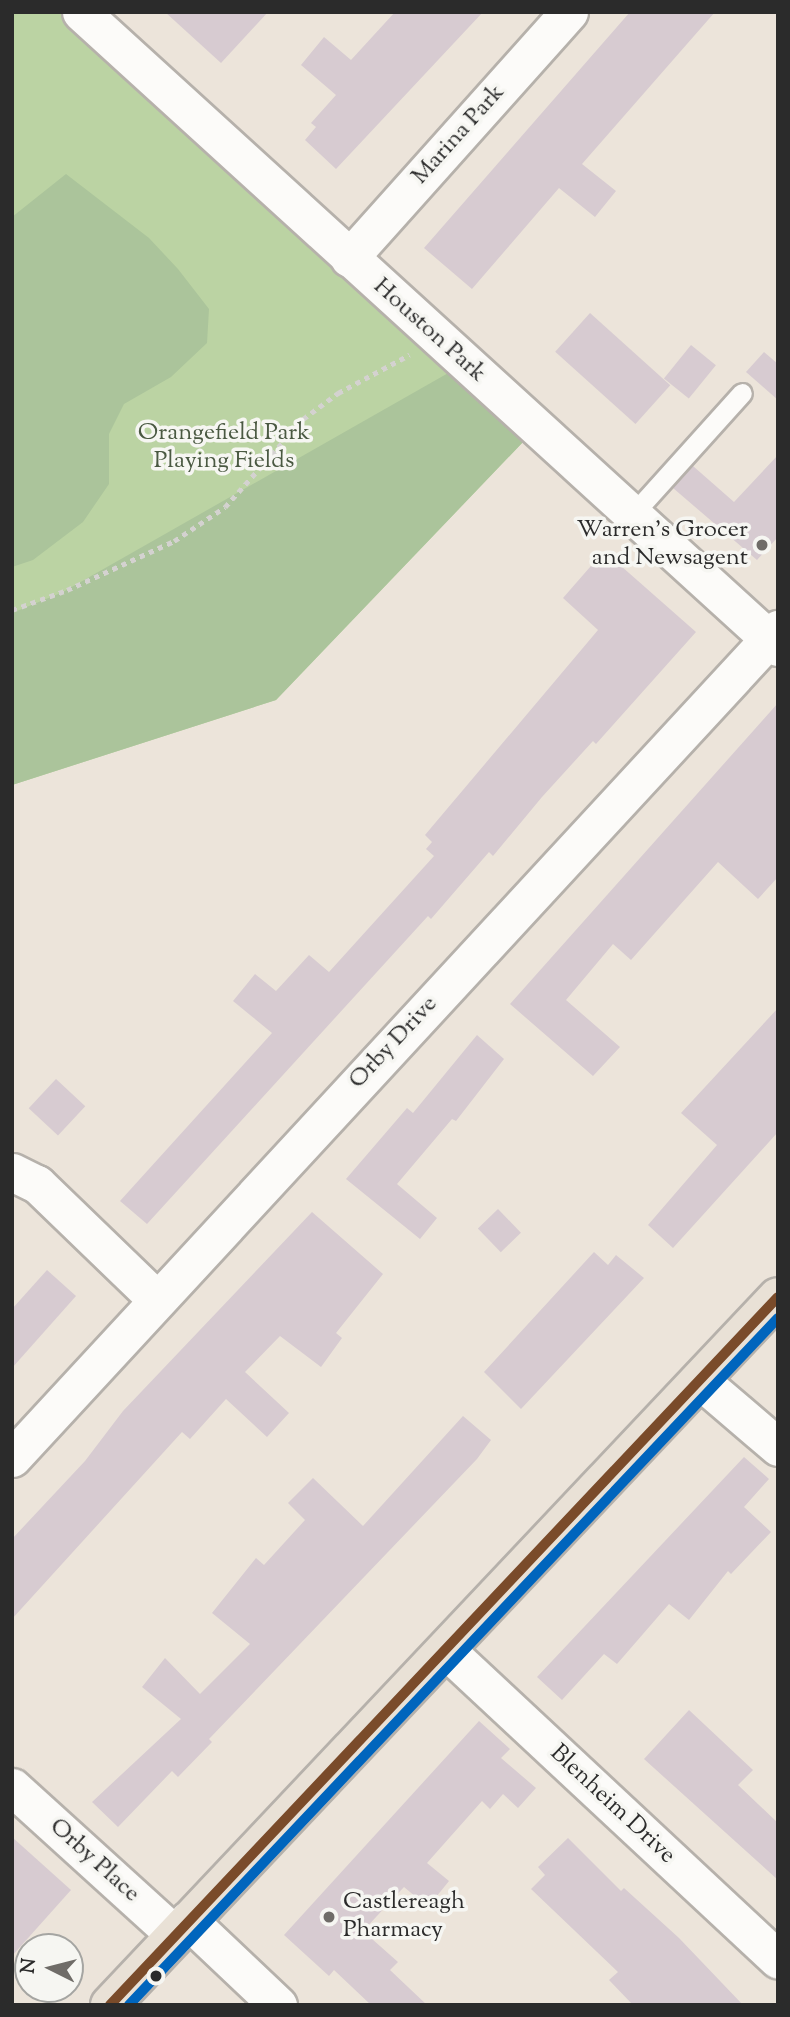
<!DOCTYPE html>
<style>
body{margin:0}
#map{position:relative;width:790px;height:2017px;overflow:hidden;background:#ece4da;font-family:"Sorts Mill Goudy",serif}
div>[style]{position:absolute}
.green>*{inset:0;background:#bbd3a3}
.forest>*{inset:0;background:#abc49b}
.building>*{inset:0;background:#d7cbd1;transform-origin:0 0}
.path>*{height:4.5px;margin-top:-2.25px;transform-origin:0;background:repeating-linear-gradient(90deg,#d4d2d0 0 5px,transparent 0 10px)}
.roads{filter:drop-shadow(2px 0 #b6b1ab) drop-shadow(-2px 0 #b6b1ab) drop-shadow(0 2px #b6b1ab) drop-shadow(0 -2px #b6b1ab)}
.service>*{height:19px;margin:-9.5px;padding:0 9.5px;transform-origin:9.5px;border-radius:9.5px;background:#fcfbf9}
.minor>*{height:37px;margin:-18.5px;padding:0 18.5px;transform-origin:18.5px;border-radius:18.5px;background:#fcfbf9}
.primary>*{height:38px;margin:-19px;padding:0 19px;transform-origin:19px;border-radius:19px;background:#e9e1d6}
.bus-1>*{height:10px;margin:-5px;padding:0 5px;transform-origin:5px;border-radius:5px;background:#7a4b2a}
.bus-2>*{height:10px;margin:-5px;padding:0 5px;transform-origin:5px;border-radius:5px;background:#0065bd}
.dots>*{width:19px;height:19px;translate:-50% -50%;box-sizing:border-box;border:4px solid #f6f6f2;border-radius:50%}
span{translate:-50% -50%;white-space:nowrap;text-align:center;line-height:1.15;-webkit-text-stroke:7px #f6f6f2;paint-order:stroke}
.street-label{font-size:24px;color:#2b2b2b}
.park-label{font-size:24px;color:#4a5942}
.poi-label{font-size:24px;color:#2b2b2b}
.right{translate:-100% -50%;text-align:right}
.left{translate:0 -50%;text-align:left}
.frame{position:absolute;inset:0;border:14px solid #2b2b2b;pointer-events:none}
.north{position:absolute;left:14px;top:1933px;width:70px;height:70px;box-sizing:border-box;background:#f6f6f2;border:2px solid #a5a5a2;border-radius:50%;rotate:276deg;font-size:19px;font-weight:700;line-height:28px;text-align:center;color:#2b2b2b}
.north::after{content:'';display:block;margin:auto;width:24px;height:32px;background:#6f6c68;clip-path:polygon(50% 0,100% 100%,50% 72%,0 100%)}
</style>
<div id="map">
<div class="green">
<i style="clip-path:polygon(12px 12px,61px 12px,523px 442px,276px 700px,12px 785px)"></i>
</div>
<div class="forest">
<i style="clip-path:polygon(66px 174px,149px 238px,178px 269px,209px 309px,207px 343px,171px 377px,124px 404px,109px 434px,109px 484px,83px 522px,33px 560px,12px 567px,12px 217px)"></i>
<i style="clip-path:polygon(450px 372px,523px 442px,276px 700px,12px 785px,12px 613px,63px 592px)"></i>
</div>
<div class="building">
<i style="clip-path:polygon(165px 12px,268px 12px,221px 63px)"></i>
<i style="clip-path:polygon(395px 12px,483px 12px,336px 169px,305px 140px,316px 127px,311px 123px,336px 95px,301px 65px,324px 37px,351px 60px)"></i>
<i style="clip-path:polygon(630px 12px,715px 12px,582px 164px,616px 191px,595px 217px,559px 188px,472px 289px,424px 248px)"></i>
<i style="left:590px;top:313px;width:108px;height:52px;rotate:42deg"></i>
<i style="left:691px;top:345px;width:32px;height:43px;rotate:39deg"></i>
<i style="clip-path:polygon(764px 352px,778px 364px,778px 400px,746px 372px)"></i>
<i style="clip-path:polygon(778px 455px,778px 537px,757px 560px,673px 488px,693px 466px,734px 502px)"></i>
<i style="clip-path:polygon(604px 551px,696px 632px,596px 744px,593px 741px,542px 797px,493px 856px,489px 852px,431px 919px,428px 916px,147px 1224px,120px 1201px,272px 1033px,233px 1001px,255px 974px,276px 991px,309px 955px,329px 972px,434px 856px,426px 849px,432px 842px,425px 835px,598px 630px,563px 598px)"></i>
<i style="clip-path:polygon(778px 703px,778px 877px,758px 899px,718px 862px,631px 960px,613px 944px,566px 1000px,620px 1047px,593px 1076px,510px 1004px)"></i>
<i style="clip-path:polygon(778px 1008px,778px 1132px,673px 1248px,648px 1225px,717px 1145px,681px 1113px)"></i>
<i style="clip-path:polygon(477px 1035px,504px 1059px,456px 1121px,452px 1119px,397px 1184px,437px 1218px,420px 1239px,346px 1179px,407px 1108px,413px 1113px)"></i>
<i style="left:56px;top:1079px;width:40px;height:40px;rotate:43deg"></i>
<i style="left:498px;top:1209px;width:33px;height:28px;rotate:46deg"></i>
<i style="clip-path:polygon(312px 1212px,383px 1274px,336px 1333px,342px 1338px,321px 1367px,280px 1336px,245px 1372px,289px 1413px,267px 1437px,226px 1399px,190px 1439px,182px 1432px,12px 1619px,12px 1539px,85px 1461px,123px 1411px)"></i>
<i style="clip-path:polygon(594px 1252px,608px 1265px,616px 1255px,644px 1278px,521px 1409px,484px 1372px)"></i>
<i style="clip-path:polygon(47px 1270px,76px 1296px,12px 1368px,12px 1309px)"></i>
<i style="clip-path:polygon(463px 1416px,491px 1440px,477px 1459px,209px 1739px,212px 1742px,178px 1777px,172px 1771px,118px 1827px,92px 1802px,181px 1719px,142px 1687px,165px 1658px,200px 1694px,250px 1644px,212px 1613px,256px 1558px,264px 1565px,305px 1520px,288px 1503px,313px 1478px,363px 1526px)"></i>
<i style="clip-path:polygon(744px 1457px,769px 1479px,744px 1507px,771px 1532px,731px 1574px,728px 1571px,689px 1620px,669px 1604px,617px 1664px,604px 1654px,562px 1700px,537px 1677px)"></i>
<i style="clip-path:polygon(689px 1710px,753px 1770px,738px 1785px,778px 1823px,778px 1880px,644px 1759px)"></i>
<i style="clip-path:polygon(479px 1721px,510px 1749px,501px 1758px,536px 1788px,518px 1808px,503px 1794px,490px 1809px,482px 1801px,427px 1863px,449px 1881px,428px 1907px,404px 1887px,363px 1931px,398px 1962px,390px 1970px,427px 2005px,371px 2005px,334px 1970px,329px 1976px,284px 1935px)"></i>
<i style="clip-path:polygon(12px 1837px,71px 1890px,12px 1956px)"></i>
<i style="clip-path:polygon(568px 1838px,621px 1891px,624px 1888px,679px 1938px,743px 2005px,633px 2005px,609px 1980px,618px 1972px,531px 1889px,545px 1875px,538px 1867px)"></i>
</div>
<div class="path">
<i style="left:12px;top:610px;width:59px;rotate:-20deg"></i>
<i style="left:67px;top:590px;width:118px;rotate:-24.6deg"></i>
<i style="left:174px;top:541px;width:61px;rotate:-33.7deg"></i>
<i style="left:225px;top:507px;width:118px;rotate:-48.4deg"></i>
<i style="left:303px;top:419px;width:44px;rotate:-36.6deg"></i>
<i style="left:338px;top:393px;width:81px;rotate:-28.2deg"></i>
</div>
<div class="roads">
<div class="service">
<i style="left:632px;top:515px;width:164px;rotate:-48deg"></i>
</div>
<div class="minor">
<i style="left:81px;top:12px;width:943px;rotate:42.34deg"></i>
<i style="left:349px;top:258px;width:330px;rotate:-48.2deg"></i>
<i style="left:12px;top:1172px;width:28px;rotate:26deg"></i>
<i style="left:37px;top:1184px;width:167px;rotate:44deg"></i>
<i style="left:702px;top:1382px;width:100px;rotate:40.5deg"></i>
<i style="left:12px;top:1458px;width:1129px;rotate:-47.26deg"></i>
<i style="left:446px;top:1650px;width:454px;rotate:43deg"></i>
<i style="left:12px;top:1787px;width:220px;rotate:42.2deg"></i>
<i style="left:188px;top:1920px;width:124px;rotate:43.4deg"></i>
</div>
<div class="primary">
<i style="left:110px;top:2005px;width:973px;rotate:-46.67deg"></i>
</div>
</div>
<div class="bus-1">
<i style="left:110px;top:2005px;width:973px;rotate:-46.67deg"></i>
</div>
<div class="bus-2">
<i style="left:129px;top:2005px;width:945px;rotate:-46.63deg"></i>
</div>
<div class="dots">
<i style="left:762px;top:545px;background:#6f6c68"></i>
<i style="left:329px;top:1917px;background:#6f6c68"></i>
<i style="left:156px;top:1976px;background:#2b2b2b"></i>
</div>
<div class="street-label">
<span style="left:459px;top:135px;rotate:-48deg">Marina Park</span>
<span style="left:429px;top:331px;rotate:42deg">Houston Park</span>
<span style="left:394px;top:1043px;rotate:-47deg">Orby Drive</span>
<span style="left:612px;top:1805px;rotate:43deg">Blenheim Drive</span>
<span style="left:94px;top:1861px;rotate:42deg">Orby Place</span>
</div>
<div class="park-label">
<span style="left:224px;top:448px">Orangefield Park<br>Playing Fields</span>
</div>
<div class="poi-label">
<span class="right" style="left:748px;top:545px">Warren's Grocer<br>and Newsagent</span>
<span class="left" style="left:343px;top:1917px">Castlereagh<br>Pharmacy</span>
</div>
<div class="frame"></div>
<div class="north">N</div>
</div>
